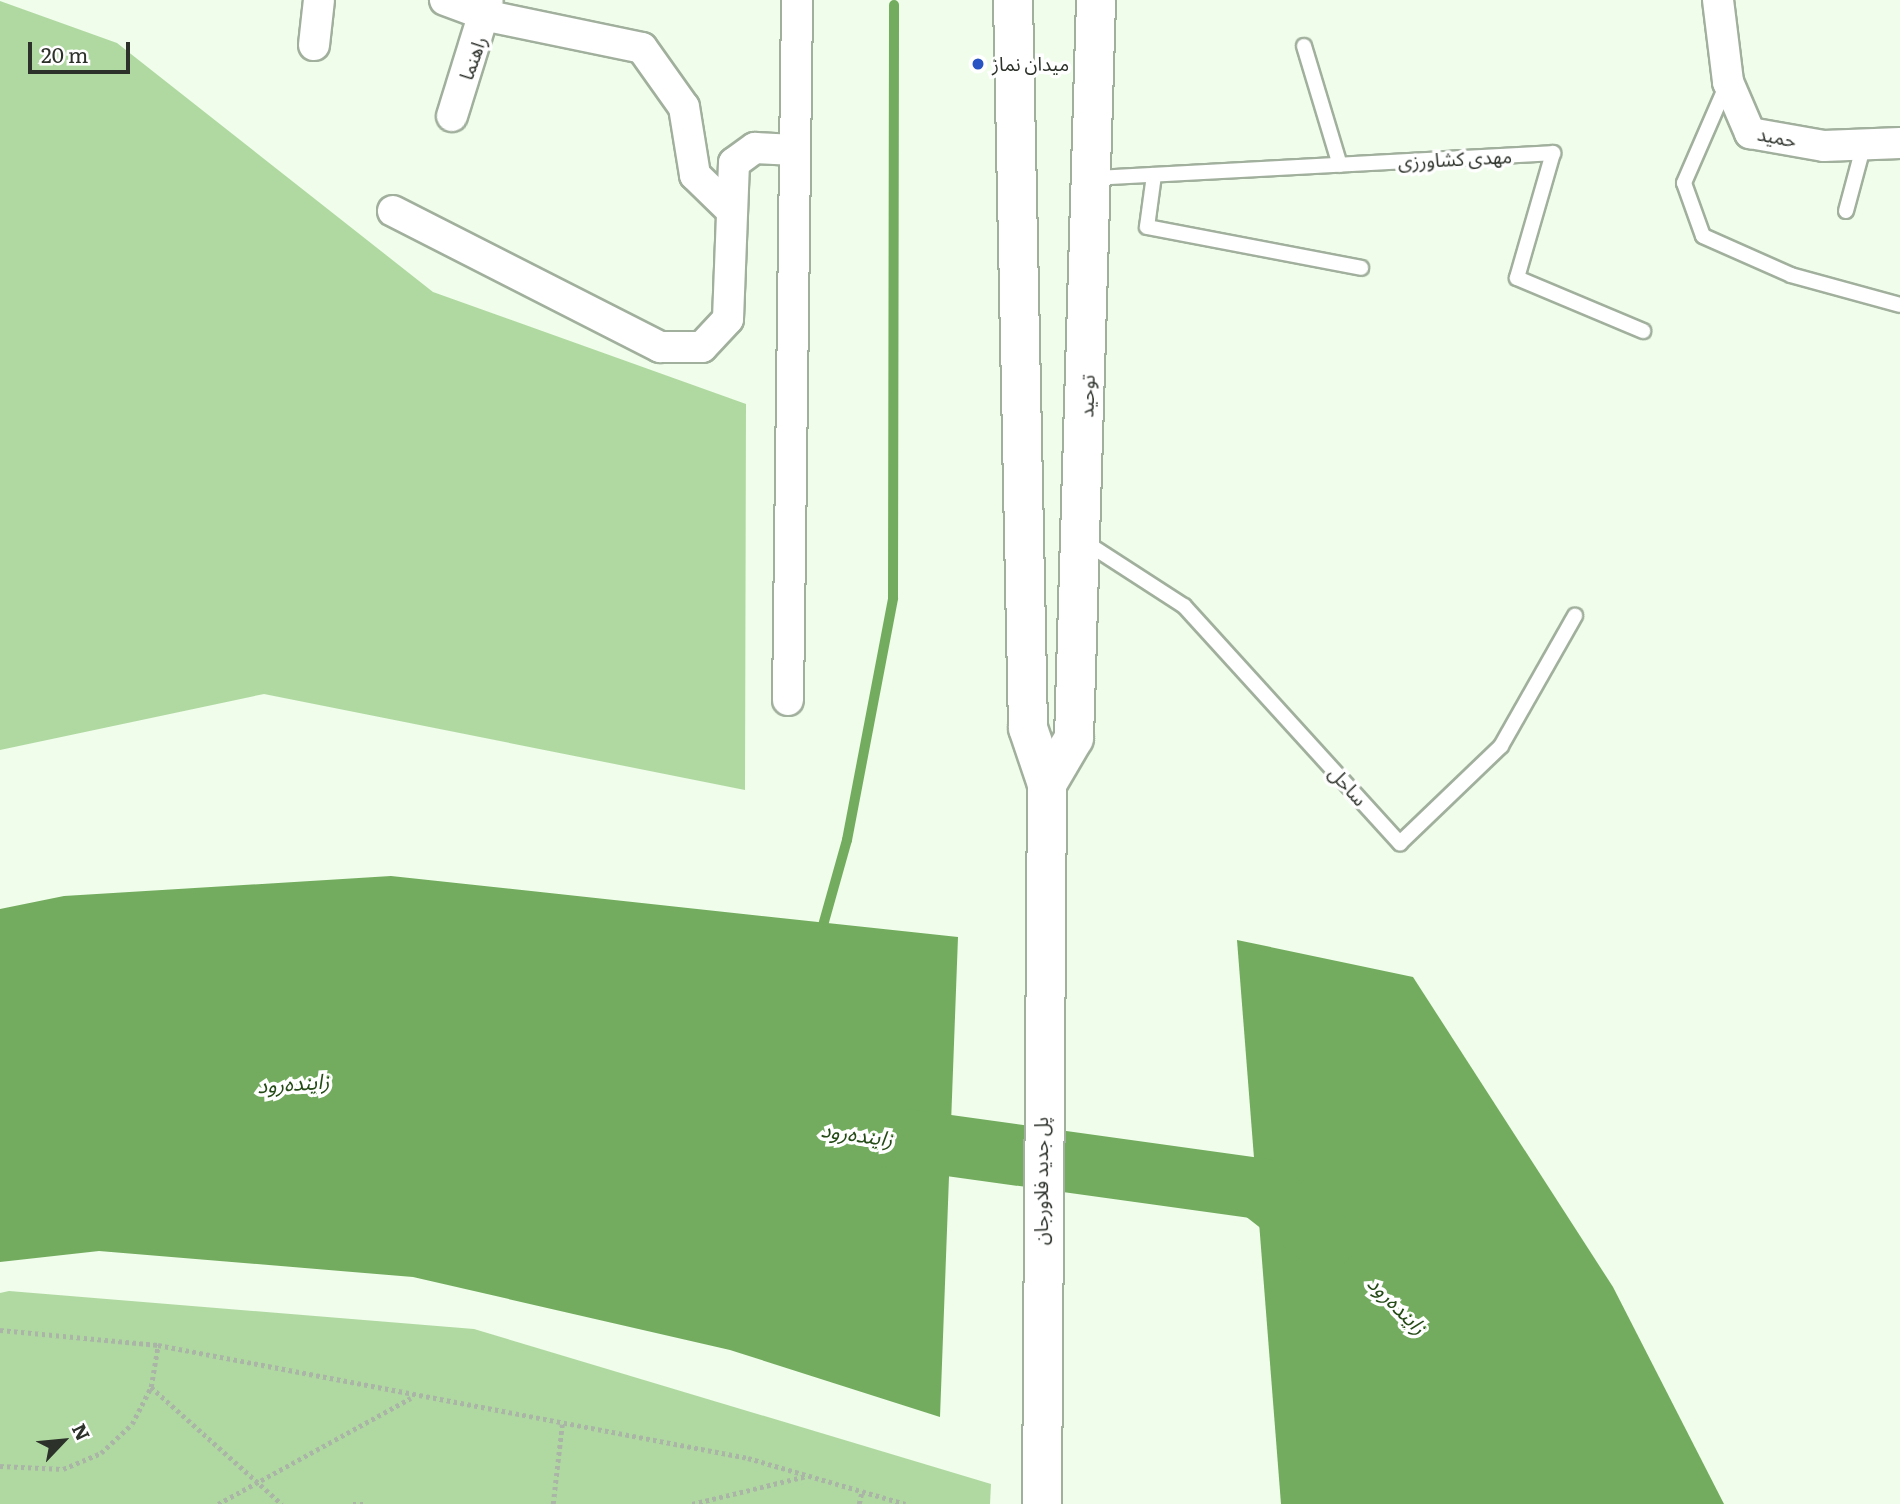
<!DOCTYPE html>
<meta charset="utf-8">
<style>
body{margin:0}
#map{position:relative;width:1900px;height:1504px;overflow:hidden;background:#effdea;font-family:Literata,"Noto Sans Arabic",serif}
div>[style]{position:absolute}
.green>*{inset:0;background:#b0d9a2}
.water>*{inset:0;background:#73ac5f}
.stream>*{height:10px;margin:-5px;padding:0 5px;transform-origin:5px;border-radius:5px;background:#73ac5f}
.river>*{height:61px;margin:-30.5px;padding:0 30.5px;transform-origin:30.5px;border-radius:30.5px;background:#73ac5f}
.path>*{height:4.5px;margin-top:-2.25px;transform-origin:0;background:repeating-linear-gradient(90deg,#abb5a7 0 3.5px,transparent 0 7px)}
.roads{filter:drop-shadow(2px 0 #a1af9d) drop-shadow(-2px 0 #a1af9d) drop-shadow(0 2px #a1af9d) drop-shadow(0 -2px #a1af9d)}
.lane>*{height:14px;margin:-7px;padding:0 7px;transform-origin:7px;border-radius:7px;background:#fff}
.street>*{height:30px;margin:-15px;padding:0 15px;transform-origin:15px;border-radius:15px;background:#fff}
.secondary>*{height:38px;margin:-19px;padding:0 19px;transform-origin:19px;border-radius:19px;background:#fff}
.dots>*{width:19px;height:19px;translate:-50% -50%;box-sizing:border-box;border:4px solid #fff;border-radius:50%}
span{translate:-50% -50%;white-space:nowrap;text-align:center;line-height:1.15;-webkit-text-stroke:7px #fff;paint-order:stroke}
.street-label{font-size:19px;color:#2c312a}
.poi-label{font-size:19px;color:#2c312a}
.left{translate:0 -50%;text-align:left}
.water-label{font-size:21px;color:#244a16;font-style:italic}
.north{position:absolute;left:28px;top:1406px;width:70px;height:70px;-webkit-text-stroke:5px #fff;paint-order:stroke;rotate:64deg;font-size:19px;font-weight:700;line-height:28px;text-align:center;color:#2c312a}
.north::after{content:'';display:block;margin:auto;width:24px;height:32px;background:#2c312a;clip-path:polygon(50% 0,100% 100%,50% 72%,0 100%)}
.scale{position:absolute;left:28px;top:42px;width:102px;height:32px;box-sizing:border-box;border:4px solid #2c312a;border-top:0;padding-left:9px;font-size:21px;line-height:24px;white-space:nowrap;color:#2c312a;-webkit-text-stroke:5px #fff;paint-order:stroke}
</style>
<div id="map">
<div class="green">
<i style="clip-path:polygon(0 1px,117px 43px,433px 292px,746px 404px,745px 790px,264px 694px,0 750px)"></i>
<i style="clip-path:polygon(9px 1291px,474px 1329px,991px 1484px,990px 1504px,0 1504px,0 1293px)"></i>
</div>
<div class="water">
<i style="clip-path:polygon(391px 876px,958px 937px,940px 1417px,730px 1350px,413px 1277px,99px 1251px,0 1262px,0 909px,64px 896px)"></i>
<i style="clip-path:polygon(1237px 940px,1413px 977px,1613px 1287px,1724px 1504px,1281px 1504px)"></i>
</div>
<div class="stream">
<i style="left:820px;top:936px;width:100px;rotate:-74.3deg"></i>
<i style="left:847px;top:840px;width:246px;rotate:-79.2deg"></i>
<i style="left:893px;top:598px;width:593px;rotate:-89.9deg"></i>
</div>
<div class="river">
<i style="left:869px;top:1134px;width:394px;rotate:7.9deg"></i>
<i style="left:1259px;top:1188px;width:83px;rotate:38.1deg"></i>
</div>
<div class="path">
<i style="left:0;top:1330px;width:159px;rotate:5.4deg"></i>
<i style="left:158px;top:1345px;width:601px;rotate:10.84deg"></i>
<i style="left:748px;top:1458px;width:164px;rotate:16.3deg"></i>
<i style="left:151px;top:1387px;width:176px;rotate:41.8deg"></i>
<i style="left:0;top:1466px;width:63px;rotate:2.7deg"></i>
<i style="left:63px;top:1469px;width:41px;rotate:-22.8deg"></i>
<i style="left:101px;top:1453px;width:42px;rotate:-43.1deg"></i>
<i style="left:132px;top:1424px;width:42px;rotate:-62.8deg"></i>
<i style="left:151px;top:1387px;width:43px;rotate:-80.5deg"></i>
<i style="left:218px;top:1504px;width:220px;rotate:-28.8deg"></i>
<i style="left:353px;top:1504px;width:12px"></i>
<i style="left:553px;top:1504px;width:80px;rotate:-83.5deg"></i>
<i style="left:692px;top:1504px;width:118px;rotate:-13.7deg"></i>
<i style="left:859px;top:1504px;width:13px;rotate:-77deg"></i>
</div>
<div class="roads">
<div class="lane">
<i style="left:1304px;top:46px;width:124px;rotate:73.2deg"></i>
<i style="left:1727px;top:84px;width:108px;rotate:113.5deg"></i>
<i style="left:1684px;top:183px;width:56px;rotate:70.3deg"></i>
<i style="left:1703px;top:236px;width:96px;rotate:23.9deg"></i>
<i style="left:1791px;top:275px;width:113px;rotate:15.4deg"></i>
<i style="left:1154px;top:175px;width:52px;rotate:97.7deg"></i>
<i style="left:1147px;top:227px;width:218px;rotate:10.8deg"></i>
<i style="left:1094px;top:178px;width:460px;rotate:-3.1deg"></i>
<i style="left:1553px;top:153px;width:130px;rotate:106.1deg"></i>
<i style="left:1517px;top:278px;width:137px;rotate:22.8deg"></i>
<i style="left:1846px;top:211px;width:69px;rotate:-75deg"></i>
<i style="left:1085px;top:542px;width:118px;rotate:32.9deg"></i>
<i style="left:1184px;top:606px;width:321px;rotate:47.7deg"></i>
<i style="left:1400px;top:843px;width:140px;rotate:-43.8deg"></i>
<i style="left:1501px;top:746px;width:150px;rotate:-60.4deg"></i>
</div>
<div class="street">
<i style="left:445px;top:0;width:46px;rotate:20.4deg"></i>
<i style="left:488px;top:16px;width:157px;rotate:11.7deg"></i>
<i style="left:642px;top:48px;width:72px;rotate:54.6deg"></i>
<i style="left:684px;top:107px;width:69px;rotate:80.8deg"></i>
<i style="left:695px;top:175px;width:49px;rotate:44.2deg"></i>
<i style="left:1718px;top:0;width:83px;rotate:83deg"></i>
<i style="left:1728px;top:82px;width:56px;rotate:66.7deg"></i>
<i style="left:1750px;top:133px;width:75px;rotate:10deg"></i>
<i style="left:1824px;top:146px;width:76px;rotate:-2.3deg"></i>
<i style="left:314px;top:45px;width:45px;rotate:-83.7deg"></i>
<i style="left:452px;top:116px;width:121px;rotate:-72.8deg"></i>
<i style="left:393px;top:211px;width:300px;rotate:27deg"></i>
<i style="left:660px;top:347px;width:42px"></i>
<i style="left:702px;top:347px;width:38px;rotate:-47deg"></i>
<i style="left:728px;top:319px;width:156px;rotate:-87.8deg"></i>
<i style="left:734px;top:163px;width:26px;rotate:-36deg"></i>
<i style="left:755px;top:148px;width:40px;rotate:2.9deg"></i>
<i style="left:788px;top:700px;width:700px;rotate:-89.26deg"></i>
</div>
<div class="secondary">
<i style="left:1013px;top:0;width:728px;rotate:88.82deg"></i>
<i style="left:1028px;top:728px;width:59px;rotate:71.3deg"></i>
<i style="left:1047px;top:784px;width:720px;rotate:90.4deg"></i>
<i style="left:1047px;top:784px;width:53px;rotate:-59.6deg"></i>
<i style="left:1074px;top:738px;width:738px;rotate:-88.29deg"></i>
</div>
</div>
<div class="dots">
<i style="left:978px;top:64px;background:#2754c2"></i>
</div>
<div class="street-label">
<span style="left:473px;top:58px;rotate:-70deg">راهنما</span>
<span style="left:1777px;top:137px;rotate:11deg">حمید</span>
<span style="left:1455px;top:159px;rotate:-3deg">مهدی کشاورزی</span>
<span style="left:1087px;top:396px;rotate:-88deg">توحید</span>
<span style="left:1348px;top:786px;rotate:48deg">ساحل</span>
<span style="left:1041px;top:1181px;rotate:-90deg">پل جدید فلاورجان</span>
</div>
<div class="poi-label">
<span class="left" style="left:992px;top:64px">میدان نماز</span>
</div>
<div class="water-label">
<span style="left:293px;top:1082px;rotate:-4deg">زاینده‌رود</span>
<span style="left:857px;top:1133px;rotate:8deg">زاینده‌رود</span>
<span style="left:1398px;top:1304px;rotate:45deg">زاینده‌رود</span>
</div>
<div class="north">N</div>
<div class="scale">20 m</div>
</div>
